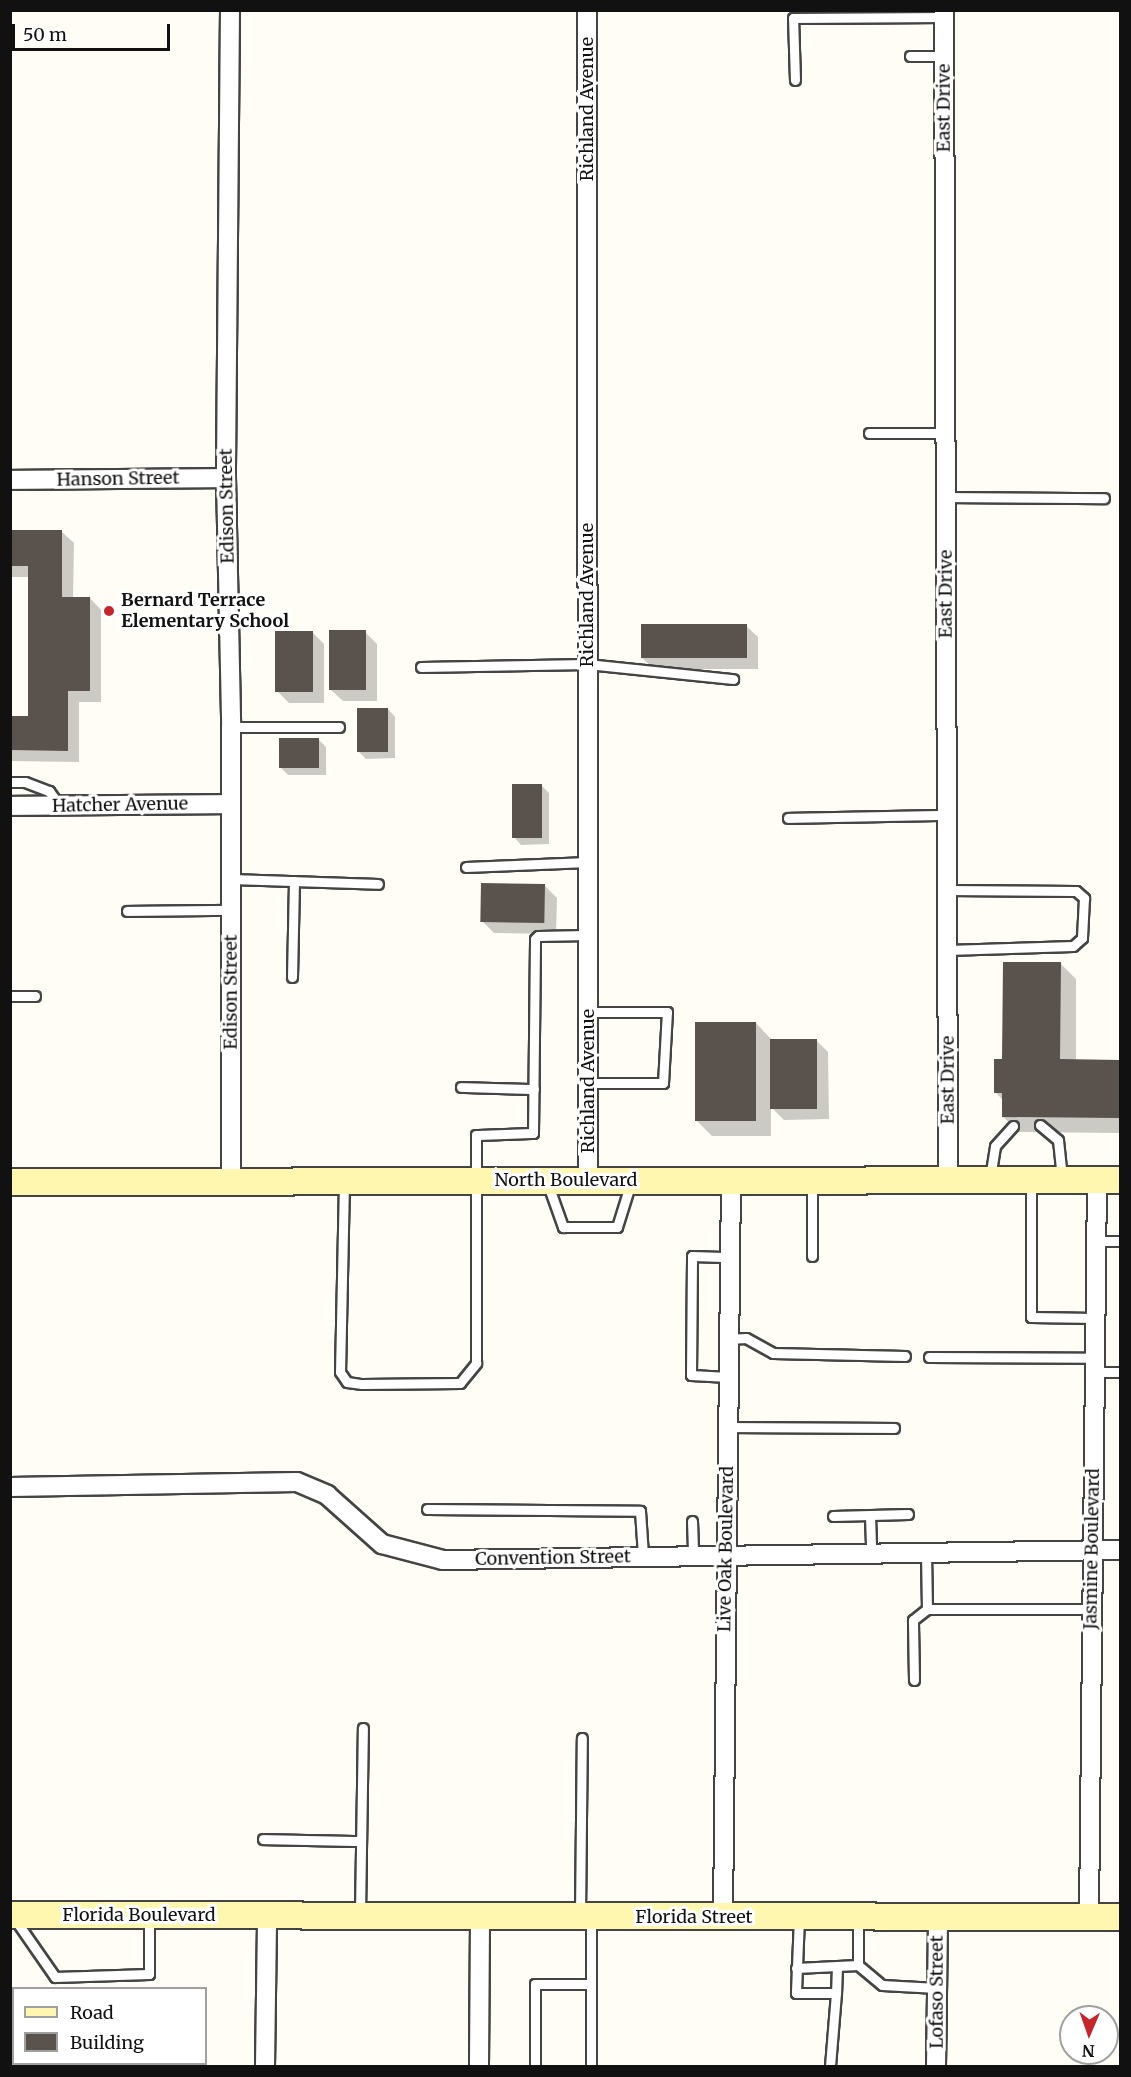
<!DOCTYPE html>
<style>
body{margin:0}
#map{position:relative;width:1131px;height:2077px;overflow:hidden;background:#fffdf5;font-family:Merriweather,serif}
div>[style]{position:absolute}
.shadow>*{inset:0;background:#0003}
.building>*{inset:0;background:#5a524d;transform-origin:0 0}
.roads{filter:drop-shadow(2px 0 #444) drop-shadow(-2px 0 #444) drop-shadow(0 2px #444) drop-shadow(0 -2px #444)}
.lane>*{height:9px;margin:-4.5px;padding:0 4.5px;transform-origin:4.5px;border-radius:4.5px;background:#fff}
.street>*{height:18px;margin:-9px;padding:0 9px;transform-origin:9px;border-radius:9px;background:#fff}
.secondary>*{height:26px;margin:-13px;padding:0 13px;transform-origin:13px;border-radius:13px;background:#fff6b0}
.dots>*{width:16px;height:16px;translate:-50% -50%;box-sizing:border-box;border:3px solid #fff;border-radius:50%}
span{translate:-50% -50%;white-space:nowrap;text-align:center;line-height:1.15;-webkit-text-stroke:6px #fff;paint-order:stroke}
.street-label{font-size:18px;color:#111}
.poi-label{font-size:18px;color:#111;font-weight:700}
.left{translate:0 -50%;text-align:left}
.frame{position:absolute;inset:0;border:12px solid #111;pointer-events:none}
.legend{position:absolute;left:12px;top:1987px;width:195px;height:78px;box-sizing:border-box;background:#fff;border:2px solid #a0a0a0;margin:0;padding:8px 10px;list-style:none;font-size:18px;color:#111}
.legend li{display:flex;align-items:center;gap:12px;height:30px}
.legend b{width:30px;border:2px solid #a0a0a0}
.north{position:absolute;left:1059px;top:2005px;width:60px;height:60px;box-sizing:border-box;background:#fff;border:2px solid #a0a0a0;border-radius:50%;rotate:182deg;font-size:16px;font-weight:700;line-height:24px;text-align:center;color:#111}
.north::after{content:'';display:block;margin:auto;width:21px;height:27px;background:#c4262e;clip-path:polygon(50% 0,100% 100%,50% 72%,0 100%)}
.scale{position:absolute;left:12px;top:24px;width:158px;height:27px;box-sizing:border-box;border:3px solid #111;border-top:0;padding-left:8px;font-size:18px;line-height:21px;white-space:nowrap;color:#111;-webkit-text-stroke:4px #fff;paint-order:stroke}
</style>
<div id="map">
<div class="shadow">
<i style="clip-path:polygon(10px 531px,62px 532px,74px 543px,73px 598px,90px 598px,101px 610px,101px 702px,79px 702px,79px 762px,10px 761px,10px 717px,29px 717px,30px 577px,10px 577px)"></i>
<i style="clip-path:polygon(746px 626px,758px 637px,758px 669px,654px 669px,642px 658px)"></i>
<i style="clip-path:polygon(312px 632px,324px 644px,324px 703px,289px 703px,277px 691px)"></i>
<i style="clip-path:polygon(365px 632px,377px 644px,377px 701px,343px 701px,331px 690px)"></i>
<i style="clip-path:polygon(388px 709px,395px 717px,395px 758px,366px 759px,358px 751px)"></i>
<i style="clip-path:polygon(319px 740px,326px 747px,326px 775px,288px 775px,280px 767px)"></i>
<i style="clip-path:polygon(541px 785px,549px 793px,549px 844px,521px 845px,514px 837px)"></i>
<i style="clip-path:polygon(545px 886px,557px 898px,556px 934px,494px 933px,482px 921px)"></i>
<i style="clip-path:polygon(1061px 964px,1076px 979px,1076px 1061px,1120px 1061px,1120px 1133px,1019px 1132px,1003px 1117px,1004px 1101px,996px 1093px,1003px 1061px)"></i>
<i style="clip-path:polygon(756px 1023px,771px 1039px,816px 1040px,828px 1052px,829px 1119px,784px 1120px,771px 1107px,771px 1136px,712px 1136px,696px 1120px)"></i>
</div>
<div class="building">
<i style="clip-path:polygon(10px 530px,62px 530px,62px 597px,90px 597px,90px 691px,68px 691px,68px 751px,10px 750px,10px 716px,28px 716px,28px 566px,10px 566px)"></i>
<i style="left:641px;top:624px;width:106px;height:34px"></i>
<i style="left:366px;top:630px;width:60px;height:37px;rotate:90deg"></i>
<i style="left:275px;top:631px;width:38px;height:61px"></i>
<i style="left:357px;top:708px;width:31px;height:44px"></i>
<i style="left:279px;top:738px;width:40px;height:30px"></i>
<i style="left:512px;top:784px;width:30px;height:54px"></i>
<i style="left:481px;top:883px;width:64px;height:39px;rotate:1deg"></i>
<i style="clip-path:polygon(1003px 962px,1061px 962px,1060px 1059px,1120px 1060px,1120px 1118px,1002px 1117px,1002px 1093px,994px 1093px,994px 1059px,1002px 1059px)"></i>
<i style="left:695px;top:1022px;width:61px;height:99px"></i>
<i style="left:770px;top:1039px;width:47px;height:70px"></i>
</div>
<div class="roads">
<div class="lane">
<i style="left:910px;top:56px;width:34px"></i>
<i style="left:795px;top:80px;width:62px;rotate:-91.8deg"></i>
<i style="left:793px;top:18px;width:151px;rotate:-0.4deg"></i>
<i style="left:869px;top:433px;width:76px"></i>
<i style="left:946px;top:497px;width:158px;rotate:0.4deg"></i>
<i style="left:421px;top:667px;width:166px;rotate:-1deg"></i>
<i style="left:587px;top:664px;width:147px;rotate:5.9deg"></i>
<i style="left:231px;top:727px;width:108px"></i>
<i style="left:10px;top:782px;width:15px"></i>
<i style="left:25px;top:782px;width:26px;rotate:21deg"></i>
<i style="left:49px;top:791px;width:19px;rotate:54deg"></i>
<i style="left:788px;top:818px;width:159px;rotate:-1.1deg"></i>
<i style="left:466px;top:867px;width:122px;rotate:-2.3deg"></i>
<i style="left:231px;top:879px;width:147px;rotate:1.9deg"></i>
<i style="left:947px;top:890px;width:129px;rotate:0.4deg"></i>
<i style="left:1076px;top:891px;width:11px;rotate:41deg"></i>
<i style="left:1084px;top:898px;width:40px;rotate:92.9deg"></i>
<i style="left:1082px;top:938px;width:12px;rotate:138deg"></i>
<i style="left:1073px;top:946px;width:126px;rotate:178.2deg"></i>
<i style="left:127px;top:911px;width:104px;rotate:-0.6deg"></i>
<i style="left:292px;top:977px;width:96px;rotate:-88.8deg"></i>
<i style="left:10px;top:996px;width:25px"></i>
<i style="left:588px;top:1083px;width:75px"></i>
<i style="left:663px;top:1083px;width:71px;rotate:-86.8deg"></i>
<i style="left:667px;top:1012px;width:79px;rotate:180deg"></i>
<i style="left:461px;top:1087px;width:73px;rotate:1.6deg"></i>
<i style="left:1040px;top:1125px;width:23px;rotate:40deg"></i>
<i style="left:1058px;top:1140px;width:38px;rotate:84deg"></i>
<i style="left:990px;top:1178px;width:32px;rotate:-81deg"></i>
<i style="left:995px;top:1146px;width:27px;rotate:-48deg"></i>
<i style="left:344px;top:1182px;width:190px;rotate:91.2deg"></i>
<i style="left:340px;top:1372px;width:12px;rotate:55deg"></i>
<i style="left:347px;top:1382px;width:15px;rotate:8deg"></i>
<i style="left:362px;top:1384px;width:98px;rotate:-0.6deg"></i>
<i style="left:460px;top:1383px;width:26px;rotate:-51deg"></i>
<i style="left:476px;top:1363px;width:228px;rotate:-90deg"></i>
<i style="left:476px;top:1135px;width:57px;rotate:-2deg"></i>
<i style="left:533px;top:1133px;width:194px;rotate:-89.4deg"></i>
<i style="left:535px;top:939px;width:4px;rotate:-45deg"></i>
<i style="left:538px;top:936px;width:49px;rotate:-1.2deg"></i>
<i style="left:547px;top:1182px;width:48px;rotate:70.4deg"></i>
<i style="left:563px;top:1227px;width:54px"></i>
<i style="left:617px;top:1227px;width:47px;rotate:-72.7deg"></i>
<i style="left:1031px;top:1182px;width:135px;rotate:90deg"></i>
<i style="left:1031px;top:1317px;width:64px;rotate:0.9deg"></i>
<i style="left:1096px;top:1241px;width:24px"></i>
<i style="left:812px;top:1256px;width:72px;rotate:-90deg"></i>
<i style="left:728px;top:1339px;width:18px;rotate:-3deg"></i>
<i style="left:746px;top:1338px;width:31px;rotate:29deg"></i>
<i style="left:773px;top:1353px;width:132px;rotate:1.3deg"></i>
<i style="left:929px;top:1357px;width:165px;rotate:0.3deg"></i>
<i style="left:1094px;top:1372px;width:26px"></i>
<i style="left:728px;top:1377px;width:37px;rotate:-177deg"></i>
<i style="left:691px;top:1375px;width:119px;rotate:-89.5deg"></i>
<i style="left:692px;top:1256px;width:38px;rotate:2deg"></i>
<i style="left:727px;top:1427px;width:167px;rotate:0.3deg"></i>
<i style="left:427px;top:1509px;width:213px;rotate:0.5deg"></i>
<i style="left:640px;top:1511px;width:44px;rotate:86.1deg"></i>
<i style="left:833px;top:1516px;width:75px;rotate:-1.5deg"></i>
<i style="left:870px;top:1516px;width:36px;rotate:88deg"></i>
<i style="left:692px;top:1521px;width:33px;rotate:88deg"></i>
<i style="left:926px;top:1552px;width:57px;rotate:89deg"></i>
<i style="left:927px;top:1609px;width:164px"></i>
<i style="left:914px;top:1680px;width:60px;rotate:-91deg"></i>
<i style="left:913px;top:1620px;width:18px;rotate:-38deg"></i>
<i style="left:263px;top:1839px;width:98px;rotate:1.2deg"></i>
<i style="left:360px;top:1913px;width:185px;rotate:-89.1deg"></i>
<i style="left:580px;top:1915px;width:177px;rotate:-89.4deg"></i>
<i style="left:799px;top:1917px;width:76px;rotate:92.3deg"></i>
<i style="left:796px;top:1993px;width:40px"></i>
<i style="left:836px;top:1993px;width:73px;rotate:94.7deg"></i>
<i style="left:14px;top:1918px;width:72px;rotate:55.2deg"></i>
<i style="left:55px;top:1977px;width:94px;rotate:-1.8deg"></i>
<i style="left:149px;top:1974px;width:57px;rotate:-90deg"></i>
<i style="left:591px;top:1919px;width:147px;rotate:90deg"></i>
<i style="left:858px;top:1965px;width:31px;rotate:40deg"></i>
<i style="left:882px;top:1985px;width:55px;rotate:3.1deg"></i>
<i style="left:837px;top:1966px;width:21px;rotate:-3deg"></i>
<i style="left:858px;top:1965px;width:45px;rotate:-90deg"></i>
<i style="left:796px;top:1968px;width:41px;rotate:-2.8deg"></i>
<i style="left:837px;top:1966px;width:27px;rotate:92deg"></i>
<i style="left:535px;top:2066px;width:82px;rotate:-90deg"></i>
<i style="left:535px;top:1984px;width:56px"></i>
</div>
<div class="street">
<i style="left:230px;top:10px;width:468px;rotate:90.5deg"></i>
<i style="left:226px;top:478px;width:249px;rotate:88.8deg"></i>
<i style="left:231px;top:727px;width:454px;rotate:90deg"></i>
<i style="left:587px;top:10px;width:1170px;rotate:89.95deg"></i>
<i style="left:944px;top:10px;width:1168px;rotate:89.8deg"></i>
<i style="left:10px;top:480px;width:216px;rotate:-0.5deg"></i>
<i style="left:10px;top:806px;width:220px;rotate:-0.5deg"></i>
<i style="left:10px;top:1487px;width:287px;rotate:-1deg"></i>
<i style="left:297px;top:1482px;width:33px;rotate:23deg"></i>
<i style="left:327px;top:1495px;width:74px;rotate:41.7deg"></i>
<i style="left:382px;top:1544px;width:63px;rotate:14.7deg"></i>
<i style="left:443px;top:1560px;width:677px;rotate:-0.85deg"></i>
<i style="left:723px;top:1917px;width:736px;rotate:-89.38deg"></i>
<i style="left:1089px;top:1917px;width:737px;rotate:-89.38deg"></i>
<i style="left:265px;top:2066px;width:152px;rotate:-89.2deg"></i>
<i style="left:479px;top:2066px;width:150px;rotate:-89.6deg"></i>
<i style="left:936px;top:2066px;width:149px;rotate:-89.2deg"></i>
</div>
<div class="secondary">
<i style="left:10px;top:1182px;width:1110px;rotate:-0.1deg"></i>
<i style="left:10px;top:1915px;width:1110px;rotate:0.1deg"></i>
</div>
</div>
<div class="dots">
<i style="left:109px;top:611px;background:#c4262e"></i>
</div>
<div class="street-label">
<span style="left:944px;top:108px;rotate:-90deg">East Drive</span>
<span style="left:587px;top:109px;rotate:-90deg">Richland Avenue</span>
<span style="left:118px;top:479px;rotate:-1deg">Hanson Street</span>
<span style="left:227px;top:506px;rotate:-91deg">Edison Street</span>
<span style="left:946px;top:594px;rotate:-90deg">East Drive</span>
<span style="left:587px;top:595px;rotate:-90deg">Richland Avenue</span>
<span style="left:120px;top:805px;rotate:-1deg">Hatcher Avenue</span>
<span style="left:231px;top:992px;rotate:-90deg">Edison Street</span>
<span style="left:948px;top:1080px;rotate:-90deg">East Drive</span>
<span style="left:588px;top:1081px;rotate:-90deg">Richland Avenue</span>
<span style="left:566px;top:1180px">North Boulevard</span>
<span style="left:726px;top:1549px;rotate:-89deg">Live Oak Boulevard</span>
<span style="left:1092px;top:1549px;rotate:-89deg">Jasmine Boulevard</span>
<span style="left:553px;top:1558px;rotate:-1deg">Convention Street</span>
<span style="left:139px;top:1915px">Florida Boulevard</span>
<span style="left:694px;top:1917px">Florida Street</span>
<span style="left:937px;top:1992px;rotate:-90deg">Lofaso Street</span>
</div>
<div class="poi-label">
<span class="left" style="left:121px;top:611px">Bernard Terrace<br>Elementary School</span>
</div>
<div class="frame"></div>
<ul class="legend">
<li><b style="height:8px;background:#fff6b0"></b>Road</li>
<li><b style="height:16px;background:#5a524d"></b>Building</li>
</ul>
<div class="north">N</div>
<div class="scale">50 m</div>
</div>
